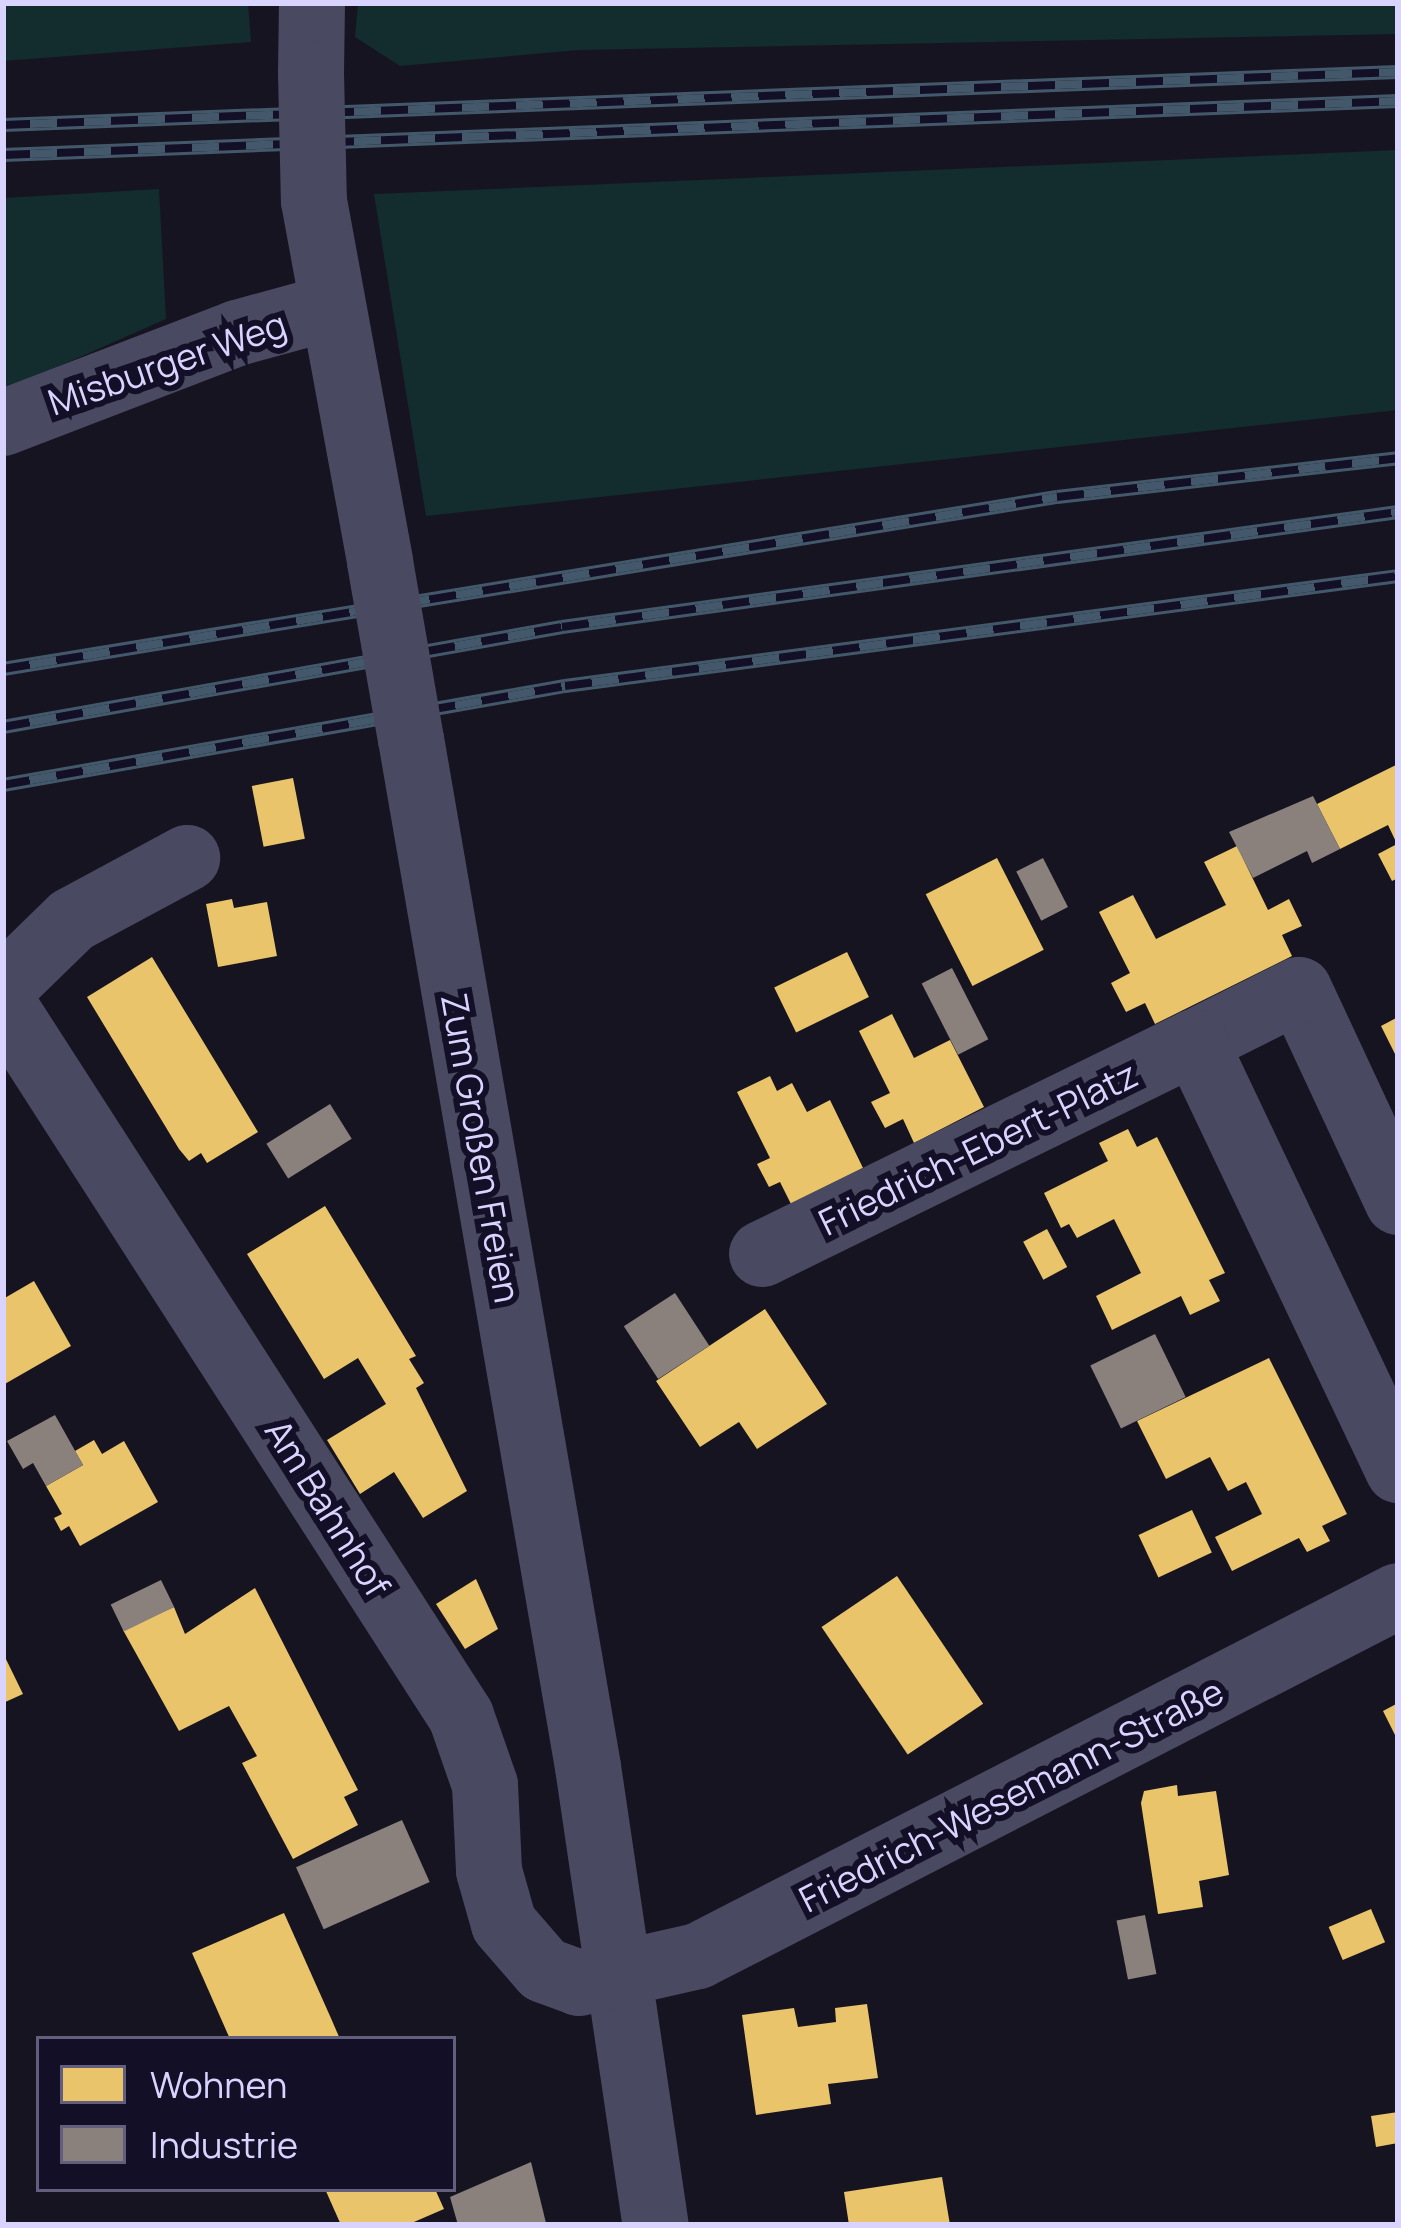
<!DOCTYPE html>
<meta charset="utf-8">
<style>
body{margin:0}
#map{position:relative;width:1401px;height:2228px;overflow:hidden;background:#161421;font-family:Manrope,sans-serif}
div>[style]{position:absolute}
.green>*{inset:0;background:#132c2d}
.homes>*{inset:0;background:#e9c46a;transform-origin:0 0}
.industry>*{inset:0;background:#8a817c;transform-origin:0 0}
.street>*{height:66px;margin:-33px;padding:0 33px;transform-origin:33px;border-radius:33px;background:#4a4962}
.rail>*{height:14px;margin-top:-7px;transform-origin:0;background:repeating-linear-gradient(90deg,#130f26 0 27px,#43596b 0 54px);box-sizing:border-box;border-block:3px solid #43596b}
.street-bridge>*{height:66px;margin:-33px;padding:0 33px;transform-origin:33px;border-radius:33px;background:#4a4962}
span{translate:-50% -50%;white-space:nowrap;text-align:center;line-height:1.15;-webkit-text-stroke:12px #130f26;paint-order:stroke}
.street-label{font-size:36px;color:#d9d4ff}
.frame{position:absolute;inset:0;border:6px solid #d9d4ff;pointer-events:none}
.legend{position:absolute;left:36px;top:2036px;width:420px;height:156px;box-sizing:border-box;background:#130f26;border:3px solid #625e7d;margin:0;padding:15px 21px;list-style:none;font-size:36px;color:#d9d4ff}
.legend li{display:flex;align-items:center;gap:24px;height:60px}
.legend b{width:60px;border:3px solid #625e7d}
</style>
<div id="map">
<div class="green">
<i style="clip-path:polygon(3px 3px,248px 3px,251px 42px,3px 61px)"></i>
<i style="clip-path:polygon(358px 3px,1398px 3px,1398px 34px,579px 50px,400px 66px,355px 37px)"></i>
<i style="clip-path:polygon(1398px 150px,1398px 410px,426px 516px,374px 194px)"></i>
<i style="clip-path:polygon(159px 189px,166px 319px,3px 391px,3px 198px)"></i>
</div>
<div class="homes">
<i style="clip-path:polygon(1398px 764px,1398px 878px,1392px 881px,1378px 854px,1397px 844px,1388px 825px,1340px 849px,1317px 804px)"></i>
<i style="left:293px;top:778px;width:62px;height:42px;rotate:79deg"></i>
<i style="clip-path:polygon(1237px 846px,1268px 910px,1289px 899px,1302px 926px,1282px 935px,1292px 956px,1155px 1024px,1145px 1003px,1126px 1012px,1111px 983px,1130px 973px,1099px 912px,1133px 895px,1156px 939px,1226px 905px,1204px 862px)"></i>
<i style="left:997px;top:858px;width:103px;height:80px;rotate:63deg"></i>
<i style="clip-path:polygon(232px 899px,234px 908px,267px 902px,277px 956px,218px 967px,206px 904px)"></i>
<i style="left:847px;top:952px;width:50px;height:81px;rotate:64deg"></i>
<i style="clip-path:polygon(152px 957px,258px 1132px,207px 1163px,201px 1153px,189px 1161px,179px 1149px,87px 997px)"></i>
<i style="clip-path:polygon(892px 1014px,914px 1058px,950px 1040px,984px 1107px,914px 1143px,903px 1119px,885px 1128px,871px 1102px,890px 1093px,859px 1031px)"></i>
<i style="clip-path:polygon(1398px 1017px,1398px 1060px,1381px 1026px)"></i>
<i style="clip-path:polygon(770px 1076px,777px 1091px,792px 1083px,807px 1112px,830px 1100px,863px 1168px,791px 1204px,780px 1182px,769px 1187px,757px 1164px,770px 1158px,737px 1092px)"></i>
<i style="clip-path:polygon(1128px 1129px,1137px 1147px,1157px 1137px,1225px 1273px,1209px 1280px,1220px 1301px,1190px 1315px,1181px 1296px,1112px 1330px,1096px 1296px,1141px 1273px,1114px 1219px,1077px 1238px,1069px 1224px,1061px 1228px,1044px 1193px,1108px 1161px,1099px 1143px)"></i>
<i style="clip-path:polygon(325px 1206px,416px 1356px,409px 1359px,424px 1383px,416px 1388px,467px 1491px,423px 1518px,394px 1472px,360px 1494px,327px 1440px,386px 1404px,358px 1358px,324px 1379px,247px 1254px)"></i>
<i style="left:1047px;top:1229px;width:43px;height:27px;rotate:62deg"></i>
<i style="clip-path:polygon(34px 1281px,71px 1346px,3px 1385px,3px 1299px)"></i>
<i style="clip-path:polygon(765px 1309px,827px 1404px,757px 1449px,739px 1422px,700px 1447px,656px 1381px)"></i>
<i style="clip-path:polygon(1269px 1358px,1347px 1514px,1322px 1526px,1330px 1541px,1307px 1552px,1299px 1538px,1232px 1571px,1215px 1537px,1262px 1514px,1246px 1482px,1228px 1491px,1210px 1457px,1166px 1479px,1137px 1421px)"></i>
<i style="clip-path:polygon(94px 1440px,102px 1454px,124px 1441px,158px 1502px,80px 1546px,69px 1526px,61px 1531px,54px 1518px,62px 1514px,46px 1486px,83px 1465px,75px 1451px)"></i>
<i style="left:1192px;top:1510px;width:47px;height:59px;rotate:65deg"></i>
<i style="left:897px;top:1576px;width:154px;height:91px;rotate:56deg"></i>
<i style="clip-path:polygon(476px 1579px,498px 1629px,465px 1649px,436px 1604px)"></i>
<i style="clip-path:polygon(255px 1588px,358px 1790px,344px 1797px,358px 1825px,293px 1859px,242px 1763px,257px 1756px,229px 1706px,179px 1731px,123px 1630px,174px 1607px,185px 1634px)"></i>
<i style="clip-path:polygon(3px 1653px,23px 1694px,3px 1703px)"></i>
<i style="clip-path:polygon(1398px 1703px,1398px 1741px,1383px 1711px)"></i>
<i style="clip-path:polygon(1177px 1785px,1178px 1796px,1216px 1791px,1229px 1875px,1199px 1881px,1203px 1907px,1158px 1914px,1141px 1803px,1144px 1791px)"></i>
<i style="left:1371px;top:1909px;width:36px;height:46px;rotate:67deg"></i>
<i style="clip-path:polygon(284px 1913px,330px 2016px,340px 2039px,230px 2039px,192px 1953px)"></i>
<i style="clip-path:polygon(867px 2004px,878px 2078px,828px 2084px,831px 2104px,756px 2115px,742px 2015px,794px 2008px,798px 2027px,836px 2022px,835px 2008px)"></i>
<i style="clip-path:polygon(1398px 2112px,1398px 2143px,1376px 2147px,1371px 2116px)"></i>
<i style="clip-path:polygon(942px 2177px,950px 2225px,849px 2225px,844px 2192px)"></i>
<i style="clip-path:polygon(325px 2189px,435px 2189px,444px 2209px,407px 2225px,341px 2225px)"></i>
</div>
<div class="industry">
<i style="clip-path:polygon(1313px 796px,1340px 849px,1312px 863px,1307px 851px,1253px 878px,1229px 832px)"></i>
<i style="left:1043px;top:858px;width:55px;height:30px;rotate:63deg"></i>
<i style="left:952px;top:968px;width:80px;height:34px;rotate:63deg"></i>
<i style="left:330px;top:1104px;width:41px;height:75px;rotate:58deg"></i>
<i style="left:675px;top:1293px;width:63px;height:61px;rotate:57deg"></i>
<i style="left:1155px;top:1334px;width:70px;height:72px;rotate:64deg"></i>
<i style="clip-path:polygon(55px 1415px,83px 1465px,46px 1486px,33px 1463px,23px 1469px,7px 1441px)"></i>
<i style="left:161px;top:1580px;width:30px;height:56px;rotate:64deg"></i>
<i style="left:402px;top:1820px;width:68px;height:116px;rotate:66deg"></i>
<i style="left:1145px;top:1915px;width:60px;height:29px;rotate:79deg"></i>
<i style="clip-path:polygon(531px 2162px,546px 2223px,458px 2225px,450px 2197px)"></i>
</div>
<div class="street">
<i style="left:311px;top:73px;width:70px;rotate:-89.2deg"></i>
<i style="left:314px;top:201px;width:367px;rotate:79.6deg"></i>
<i style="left:3px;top:423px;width:251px;rotate:-21deg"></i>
<i style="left:237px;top:333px;width:98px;rotate:-15.3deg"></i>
<i style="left:411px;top:739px;width:1043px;rotate:80.23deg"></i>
<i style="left:588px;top:1767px;width:463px;rotate:81.6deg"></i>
<i style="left:3px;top:987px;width:96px;rotate:-44.2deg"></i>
<i style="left:72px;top:920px;width:131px;rotate:-28.3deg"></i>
<i style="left:3px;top:1004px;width:847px;rotate:57.25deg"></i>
<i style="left:461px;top:1716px;width:73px;rotate:70.8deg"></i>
<i style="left:485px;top:1785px;width:86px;rotate:87.3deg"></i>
<i style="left:489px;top:1871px;width:55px;rotate:74.2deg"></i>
<i style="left:504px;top:1924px;width:61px;rotate:49deg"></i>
<i style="left:544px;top:1970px;width:37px;rotate:20deg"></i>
<i style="left:579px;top:1983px;width:122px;rotate:-12.8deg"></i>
<i style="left:698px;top:1956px;width:787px;rotate:-27.22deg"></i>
<i style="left:1398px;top:1202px;width:234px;rotate:-115deg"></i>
<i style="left:1299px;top:990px;width:116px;rotate:153.4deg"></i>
<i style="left:1195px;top:1042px;width:474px;rotate:64.6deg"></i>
<i style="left:762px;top:1254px;width:482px;rotate:-26.1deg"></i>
</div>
<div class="rail">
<i style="left:3px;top:125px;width:1396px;rotate:-2.18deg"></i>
<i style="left:3px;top:155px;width:1396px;rotate:-2.22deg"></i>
<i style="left:3px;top:669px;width:1068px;rotate:-9.27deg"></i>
<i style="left:1057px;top:497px;width:343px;rotate:-6.5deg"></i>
<i style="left:3px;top:727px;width:568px;rotate:-10.14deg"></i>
<i style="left:562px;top:627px;width:844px;rotate:-7.83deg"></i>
<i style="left:3px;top:785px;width:571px;rotate:-9.99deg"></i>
<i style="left:565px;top:686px;width:840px;rotate:-7.52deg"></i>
</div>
<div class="street-bridge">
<i style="left:311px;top:73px;width:128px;rotate:88.7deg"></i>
<i style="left:380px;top:562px;width:180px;rotate:80.1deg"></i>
</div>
<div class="street-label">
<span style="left:167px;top:363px;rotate:-19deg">Misburger Weg</span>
<span style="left:481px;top:1148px;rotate:80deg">Zum Großen Freien</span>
<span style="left:978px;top:1148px;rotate:-26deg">Friedrich-Ebert-Platz</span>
<span style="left:328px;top:1508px;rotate:58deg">Am Bahnhof</span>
<span style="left:1011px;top:1795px;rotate:-27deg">Friedrich-Wesemann-Straße</span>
</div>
<div class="frame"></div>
<ul class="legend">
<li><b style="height:33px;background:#e9c46a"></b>Wohnen</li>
<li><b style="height:33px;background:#8a817c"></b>Industrie</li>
</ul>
</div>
